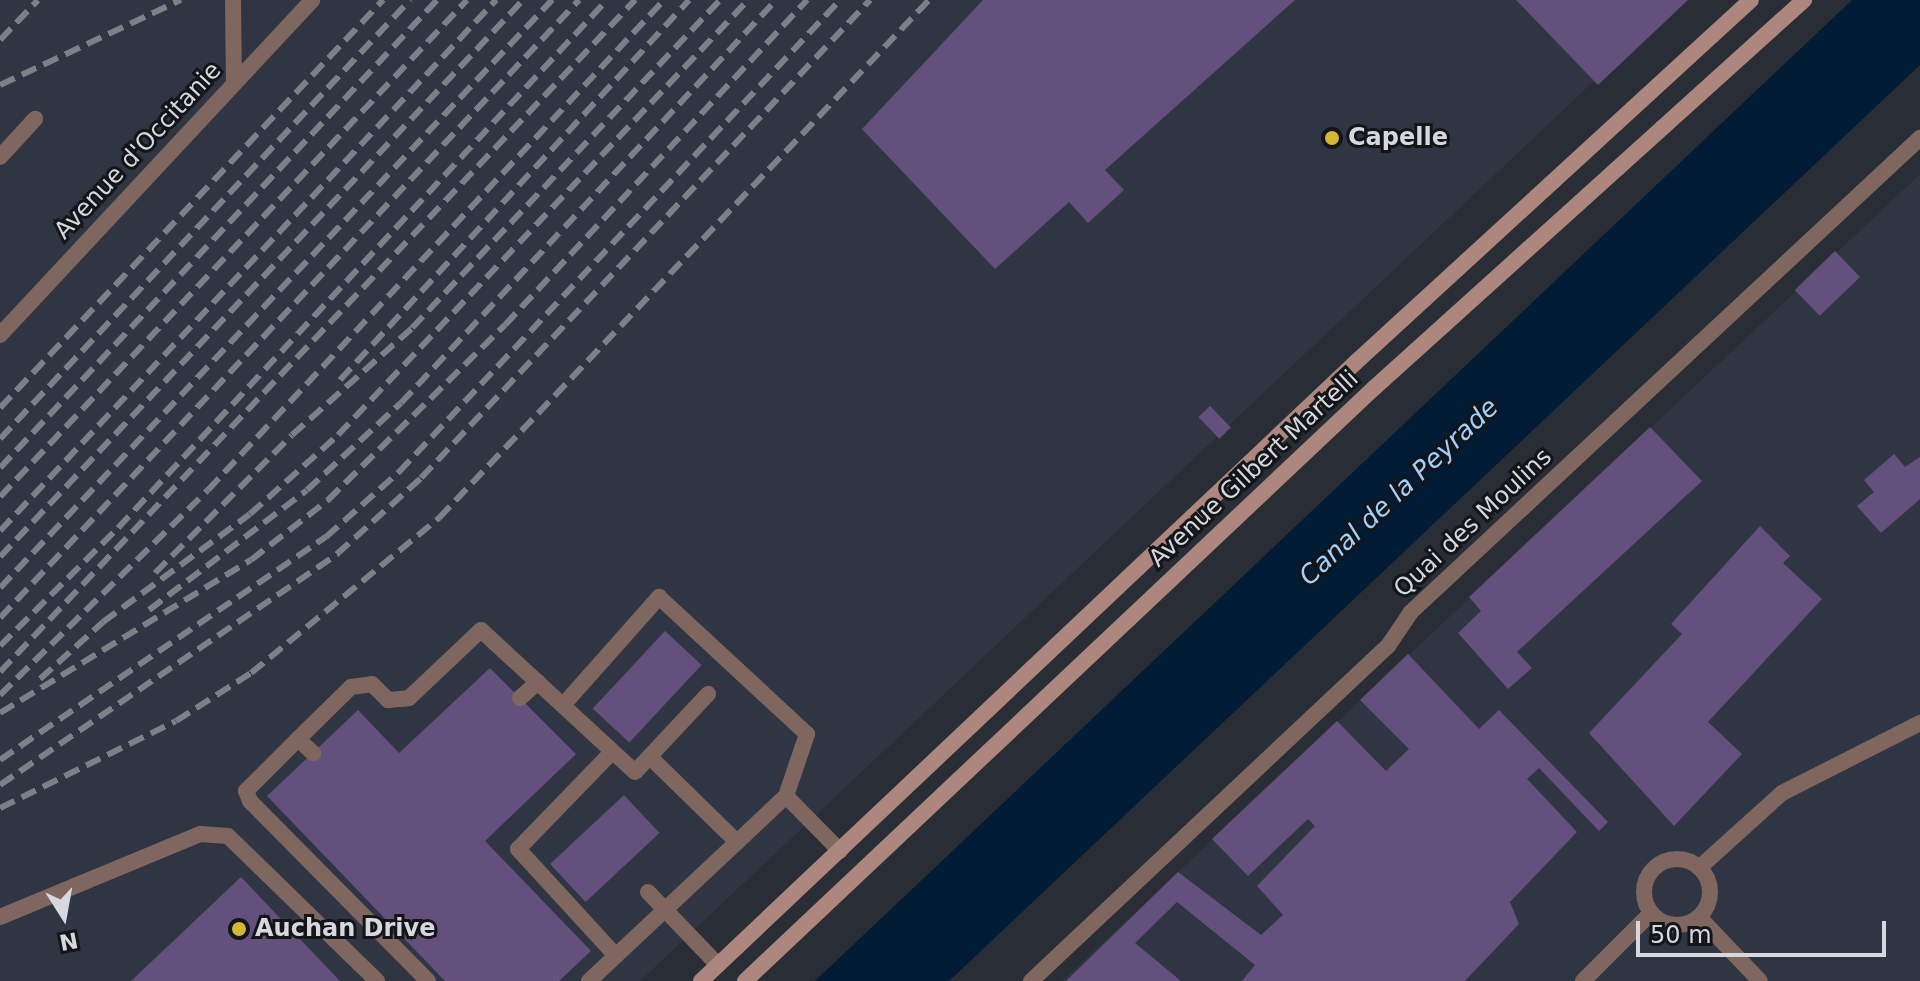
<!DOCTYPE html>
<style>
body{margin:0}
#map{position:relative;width:1920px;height:981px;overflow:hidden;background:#292d35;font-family:"DejaVu Sans",sans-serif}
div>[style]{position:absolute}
.built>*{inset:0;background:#2f3543}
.water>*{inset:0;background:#011c34}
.building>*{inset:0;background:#64507c;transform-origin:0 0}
.service>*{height:16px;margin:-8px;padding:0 8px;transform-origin:8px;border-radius:8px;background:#7f6760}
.minor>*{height:16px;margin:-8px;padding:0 8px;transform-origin:8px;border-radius:8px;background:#7f6760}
.tertiary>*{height:16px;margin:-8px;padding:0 8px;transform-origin:8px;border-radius:8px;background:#7f6760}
.tertiary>.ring{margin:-8px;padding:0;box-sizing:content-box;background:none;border:16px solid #7f6760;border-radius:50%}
.secondary>*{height:16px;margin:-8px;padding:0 8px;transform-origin:8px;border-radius:8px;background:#ad877d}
.rail>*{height:6px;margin-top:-3px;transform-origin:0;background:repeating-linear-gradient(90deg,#7d8086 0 16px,transparent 0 24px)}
.dots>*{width:22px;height:22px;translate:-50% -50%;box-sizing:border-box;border:4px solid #131519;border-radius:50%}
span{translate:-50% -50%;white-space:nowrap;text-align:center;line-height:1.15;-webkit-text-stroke:6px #131519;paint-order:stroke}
.poi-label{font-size:24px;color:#d6d8dd;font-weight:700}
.left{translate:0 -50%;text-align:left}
.street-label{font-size:24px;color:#d6d8dd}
.water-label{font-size:26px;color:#a0d0fe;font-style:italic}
.north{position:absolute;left:24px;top:877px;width:80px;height:80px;-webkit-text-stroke:6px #131519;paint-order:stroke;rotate:169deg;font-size:22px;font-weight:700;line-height:32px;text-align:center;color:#d6d8dd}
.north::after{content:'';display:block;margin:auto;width:28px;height:36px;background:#d6d8dd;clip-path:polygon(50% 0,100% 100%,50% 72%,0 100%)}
.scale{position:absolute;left:1636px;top:921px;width:250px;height:36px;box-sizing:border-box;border:4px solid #d6d8dd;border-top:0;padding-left:10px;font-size:24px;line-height:28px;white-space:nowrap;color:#d6d8dd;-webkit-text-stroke:6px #131519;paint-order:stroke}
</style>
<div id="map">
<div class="built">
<i style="clip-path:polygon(0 0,1680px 0,640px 981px,0 981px)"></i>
<i style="clip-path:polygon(1920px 174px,1920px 981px,1062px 981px,1827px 262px)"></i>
</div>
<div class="water">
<i style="clip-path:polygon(1852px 0,1920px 0,1920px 65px,949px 981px,815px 981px)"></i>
</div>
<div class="building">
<i style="clip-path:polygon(983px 0,1295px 0,1105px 170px,1124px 190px,1088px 223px,1069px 202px,995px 269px,862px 129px)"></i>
<i style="clip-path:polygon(1516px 0,1688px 0,1598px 85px)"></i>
<i style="left:1835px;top:251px;width:36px;height:56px;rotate:46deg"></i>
<i style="left:1210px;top:406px;width:30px;height:16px;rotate:46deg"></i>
<i style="clip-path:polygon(1650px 427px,1702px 481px,1517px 652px,1532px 668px,1508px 689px,1458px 633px,1481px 611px,1469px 597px)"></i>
<i style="clip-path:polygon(1894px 454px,1905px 467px,1920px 457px,1920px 499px,1881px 533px,1857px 506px,1874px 492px,1864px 480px)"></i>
<i style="clip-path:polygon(1760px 526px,1790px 556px,1783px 563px,1822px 599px,1708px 722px,1742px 754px,1674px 826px,1589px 733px,1682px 634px,1671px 624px)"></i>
<i style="left:665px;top:631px;width:50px;height:106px;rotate:43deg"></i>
<i style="clip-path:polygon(1408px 654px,1479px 729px,1499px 710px,1608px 822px,1599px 831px,1539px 768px,1527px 779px,1577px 832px,1510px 902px,1519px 924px,1465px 981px,1242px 981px,1255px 965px,1177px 902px,1135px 943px,1181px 981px,1066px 981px,1178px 872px,1261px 935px,1283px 915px,1257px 886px,1315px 826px,1308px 819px,1248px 876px,1212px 839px,1337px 721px,1386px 771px,1409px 749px,1360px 700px)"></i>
<i style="clip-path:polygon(490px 668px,576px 754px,485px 841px,591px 951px,559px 981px,445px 981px,267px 796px,358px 710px,399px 753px)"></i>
<i style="left:624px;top:795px;width:52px;height:101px;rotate:47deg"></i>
<i style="clip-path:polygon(241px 877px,340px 981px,131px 981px)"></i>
</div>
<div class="service">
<i style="left:233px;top:0;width:83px;rotate:89.3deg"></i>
<i style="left:0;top:157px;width:52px;rotate:-47.4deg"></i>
<i style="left:520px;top:698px;width:24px;rotate:-42deg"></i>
<i style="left:565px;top:703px;width:142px;rotate:-48.4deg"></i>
<i style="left:659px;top:597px;width:202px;rotate:42.8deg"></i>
<i style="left:807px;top:734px;width:65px;rotate:108.7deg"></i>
<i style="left:786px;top:796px;width:77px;rotate:45.5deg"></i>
<i style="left:298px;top:739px;width:21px;rotate:43deg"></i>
<i style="left:612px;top:752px;width:135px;rotate:134.1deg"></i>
<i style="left:518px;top:849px;width:144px;rotate:47.5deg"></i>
<i style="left:652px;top:759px;width:119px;rotate:44.3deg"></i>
<i style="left:648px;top:892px;width:101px;rotate:46.2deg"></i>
<i style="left:0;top:917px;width:217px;rotate:-22.5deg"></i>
<i style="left:200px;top:834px;width:28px;rotate:4deg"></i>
<i style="left:228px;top:836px;width:208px;rotate:44.2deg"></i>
<i style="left:1699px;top:917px;width:88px;rotate:46.4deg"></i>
<i style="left:428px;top:981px;width:253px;rotate:-134.7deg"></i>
<i style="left:250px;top:801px;width:11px;rotate:-112deg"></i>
<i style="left:246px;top:791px;width:74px;rotate:-45deg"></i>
<i style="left:298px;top:739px;width:74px;rotate:-44.5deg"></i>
<i style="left:351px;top:687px;width:21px;rotate:-8deg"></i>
<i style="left:372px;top:684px;width:23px;rotate:45deg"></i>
<i style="left:388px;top:700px;width:21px;rotate:-5deg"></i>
<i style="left:409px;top:698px;width:99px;rotate:-43.4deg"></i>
<i style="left:481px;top:630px;width:209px;rotate:42.7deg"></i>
<i style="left:635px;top:772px;width:107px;rotate:-46.9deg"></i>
<i style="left:589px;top:981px;width:270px;rotate:-43.2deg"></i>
</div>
<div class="minor">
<i style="left:0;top:335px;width:458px;rotate:-47deg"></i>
<i style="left:1031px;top:981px;width:490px;rotate:-43.2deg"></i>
<i style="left:1388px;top:646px;width:41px;rotate:-55.9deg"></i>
<i style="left:1411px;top:612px;width:696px;rotate:-42.96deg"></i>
</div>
<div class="tertiary">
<i class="ring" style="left:1644px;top:859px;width:50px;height:50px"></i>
<i style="left:1699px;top:868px;width:112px;rotate:-42.1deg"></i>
<i style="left:1782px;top:793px;width:155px;rotate:-26.9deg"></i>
<i style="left:1583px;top:981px;width:96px;rotate:-45deg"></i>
</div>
<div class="secondary">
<i style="left:701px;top:981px;width:900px;rotate:-43.38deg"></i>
<i style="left:1355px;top:363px;width:537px;rotate:-42.51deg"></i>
<i style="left:745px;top:981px;width:863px;rotate:-43.31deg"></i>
<i style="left:1373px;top:389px;width:581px;rotate:-42.07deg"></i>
</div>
<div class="rail">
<i style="left:0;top:40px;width:55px;rotate:-46.5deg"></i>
<i style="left:0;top:85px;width:200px;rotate:-25.2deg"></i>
<i style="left:340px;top:380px;width:516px;rotate:-47.43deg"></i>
<i style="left:0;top:408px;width:560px;rotate:-46.81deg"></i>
<i style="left:0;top:439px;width:601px;rotate:-46.96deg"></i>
<i style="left:0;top:468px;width:640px;rotate:-46.96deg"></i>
<i style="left:0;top:497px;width:682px;rotate:-46.78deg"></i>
<i style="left:0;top:531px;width:727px;rotate:-46.95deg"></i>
<i style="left:0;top:557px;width:764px;rotate:-46.8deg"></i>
<i style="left:155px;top:573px;width:194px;rotate:-45.2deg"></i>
<i style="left:292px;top:435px;width:161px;rotate:-41.7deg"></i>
<i style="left:412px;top:328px;width:450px;rotate:-46.8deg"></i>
<i style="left:0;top:588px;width:807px;rotate:-46.81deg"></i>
<i style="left:149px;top:610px;width:198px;rotate:-37.2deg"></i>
<i style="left:307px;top:490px;width:128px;rotate:-42.8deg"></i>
<i style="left:401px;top:403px;width:550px;rotate:-47.06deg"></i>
<i style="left:0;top:618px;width:847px;rotate:-46.87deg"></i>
<i style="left:0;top:646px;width:167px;rotate:-45deg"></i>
<i style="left:118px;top:528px;width:720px;rotate:-47.2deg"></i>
<i style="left:0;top:672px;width:925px;rotate:-46.62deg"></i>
<i style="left:40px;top:679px;width:85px;rotate:-42.1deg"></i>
<i style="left:103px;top:622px;width:182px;rotate:-36.3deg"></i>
<i style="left:250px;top:514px;width:118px;rotate:-41.9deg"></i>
<i style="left:338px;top:435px;width:598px;rotate:-46.69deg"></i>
<i style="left:0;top:695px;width:292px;rotate:-44.6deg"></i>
<i style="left:208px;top:490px;width:669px;rotate:-47.06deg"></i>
<i style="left:0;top:713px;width:294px;rotate:-31.4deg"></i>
<i style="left:251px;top:560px;width:98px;rotate:-37.9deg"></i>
<i style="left:328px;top:500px;width:249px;rotate:-44.7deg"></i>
<i style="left:505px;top:325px;width:444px;rotate:-47.1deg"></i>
<i style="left:0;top:760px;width:395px;rotate:-34.4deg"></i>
<i style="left:326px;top:537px;width:98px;rotate:-41.7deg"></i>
<i style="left:399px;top:472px;width:646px;rotate:-46.94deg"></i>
<i style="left:0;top:785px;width:409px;rotate:-34.4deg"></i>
<i style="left:337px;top:554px;width:113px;rotate:-42.1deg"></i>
<i style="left:421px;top:478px;width:656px;rotate:-46.79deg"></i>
<i style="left:0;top:808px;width:196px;rotate:-26.3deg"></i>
<i style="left:176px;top:721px;width:89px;rotate:-32.6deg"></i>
<i style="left:251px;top:673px;width:244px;rotate:-39.5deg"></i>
<i style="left:439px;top:518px;width:713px;rotate:-46.59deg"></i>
</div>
<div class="dots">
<i style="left:1332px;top:138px;background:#d2b635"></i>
<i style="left:239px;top:929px;background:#d2b635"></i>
</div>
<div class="poi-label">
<span class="left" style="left:1348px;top:138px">Capelle</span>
<span class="left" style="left:255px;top:929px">Auchan Drive</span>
</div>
<div class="street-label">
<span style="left:138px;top:151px;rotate:-47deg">Avenue d'Occitanie</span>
<span style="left:1254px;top:469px;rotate:-43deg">Avenue Gilbert Martelli</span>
<span style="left:1473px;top:523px;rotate:-43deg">Quai des Moulins</span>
</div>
<div class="water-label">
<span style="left:1399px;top:492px;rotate:-43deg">Canal de la Peyrade</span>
</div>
<div class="north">N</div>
<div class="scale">50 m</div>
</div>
